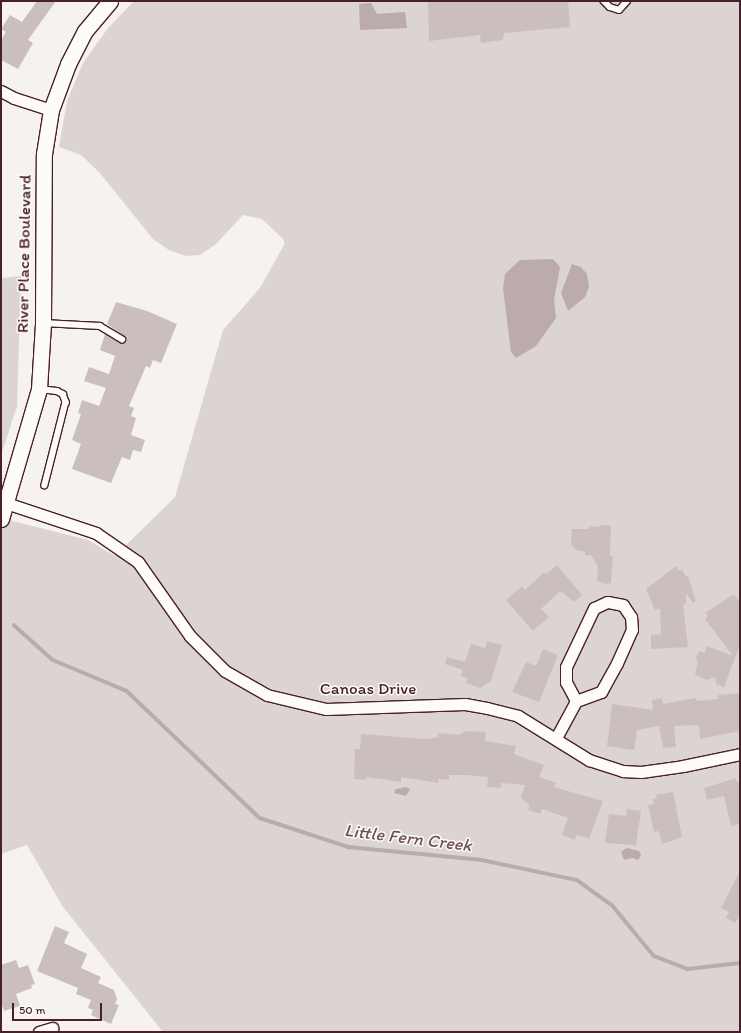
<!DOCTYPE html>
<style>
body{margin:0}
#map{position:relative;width:741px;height:1033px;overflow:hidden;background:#f6f3ef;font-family:Itim,sans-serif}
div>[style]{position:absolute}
.green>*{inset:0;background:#dcd4d2}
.water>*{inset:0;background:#bbabac}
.stream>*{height:3.5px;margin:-1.75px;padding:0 1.75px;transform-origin:1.75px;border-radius:1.75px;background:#bbabac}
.building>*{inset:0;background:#cbbfbe}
.roads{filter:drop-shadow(1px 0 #4a1f2b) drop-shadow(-1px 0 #4a1f2b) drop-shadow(0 1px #4a1f2b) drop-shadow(0 -1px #4a1f2b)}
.lane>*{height:5.5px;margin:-2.75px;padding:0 2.75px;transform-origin:2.75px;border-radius:2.75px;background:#fdfcf7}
.street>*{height:11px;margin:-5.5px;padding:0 5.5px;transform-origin:5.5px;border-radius:5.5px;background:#fdfcf7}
.secondary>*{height:15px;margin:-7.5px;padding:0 7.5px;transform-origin:7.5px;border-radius:7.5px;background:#fdfcf7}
span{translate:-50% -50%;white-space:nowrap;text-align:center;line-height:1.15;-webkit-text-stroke:3px #fdfcf7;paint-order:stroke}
.street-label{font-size:17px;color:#4a1f2b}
.water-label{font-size:18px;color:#725058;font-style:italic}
.frame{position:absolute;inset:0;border:2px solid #4a1f2b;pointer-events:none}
.scale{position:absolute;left:12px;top:1003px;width:90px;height:18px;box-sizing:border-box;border:2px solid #4a1f2b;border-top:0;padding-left:5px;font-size:12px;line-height:14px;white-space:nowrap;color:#4a1f2b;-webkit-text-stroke:3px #fdfcf7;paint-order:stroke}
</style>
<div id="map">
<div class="green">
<i style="clip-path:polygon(134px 1px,740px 1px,740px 1032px,163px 1032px,63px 907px,27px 845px,1px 854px,1px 518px,88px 540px,115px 556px,175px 497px,223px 330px,260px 288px,284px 245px,284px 240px,262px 219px,243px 215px,215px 245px,200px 255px,185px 256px,169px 250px,153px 239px,99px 172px,81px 155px,59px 147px,67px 101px,83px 63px,108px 28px)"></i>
<i style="clip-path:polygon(21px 276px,17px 406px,1px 455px,1px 278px)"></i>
</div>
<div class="water">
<i style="clip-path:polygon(371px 3px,377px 14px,405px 12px,407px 28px,360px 30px,359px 4px)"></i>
<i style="clip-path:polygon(553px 259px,560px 267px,554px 300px,556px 318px,536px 346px,516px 358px,511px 352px,503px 288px,505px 274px,520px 260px)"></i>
<i style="clip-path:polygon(572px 264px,581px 267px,587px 274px,589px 287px,585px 297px,568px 311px,561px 293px)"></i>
<i style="clip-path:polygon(406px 787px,410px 789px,406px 796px,394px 793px,396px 789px)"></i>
<i style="clip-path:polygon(627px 848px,639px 851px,641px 855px,638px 860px,633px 858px,624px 860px,621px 852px)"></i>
</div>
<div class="stream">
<i style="left:14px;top:625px;width:52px;rotate:41.9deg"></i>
<i style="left:53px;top:660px;width:80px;rotate:22.7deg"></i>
<i style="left:127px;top:691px;width:184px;rotate:43.7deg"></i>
<i style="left:260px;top:818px;width:93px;rotate:18.2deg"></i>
<i style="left:348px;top:847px;width:135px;rotate:5.5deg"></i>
<i style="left:482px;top:860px;width:97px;rotate:11.9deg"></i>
<i style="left:577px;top:880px;width:44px;rotate:35.8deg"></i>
<i style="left:613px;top:906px;width:65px;rotate:50.6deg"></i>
<i style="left:654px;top:956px;width:36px;rotate:21deg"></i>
<i style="left:688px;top:969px;width:52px;rotate:-6.6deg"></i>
</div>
<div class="building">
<i style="clip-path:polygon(37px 1px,56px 1px,28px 40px,33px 43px,18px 69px,1px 60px,1px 40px,6px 32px,1px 29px,10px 15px,22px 22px)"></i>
<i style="clip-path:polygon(428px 1px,568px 1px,570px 27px,504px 33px,503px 40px,481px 43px,480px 35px,429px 41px)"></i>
<i style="clip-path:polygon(116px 302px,147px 311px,177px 324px,161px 363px,153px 360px,150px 368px,146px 366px,129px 406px,134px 408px,131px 416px,136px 418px,131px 435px,145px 440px,141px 452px,133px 450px,130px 460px,122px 457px,111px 483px,72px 469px,81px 444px,72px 440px,81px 414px,78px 413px,82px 400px,99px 406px,106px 388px,84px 381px,89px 367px,109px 374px,115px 356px,100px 350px,105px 334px,120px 343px,126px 341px,124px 336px,107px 324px)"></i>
<i style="clip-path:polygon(600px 525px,611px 526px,610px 556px,613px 556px,611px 583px,606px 584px,597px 581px,598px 566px,591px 555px,585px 555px,585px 551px,578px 551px,571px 545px,572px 529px,589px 529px,589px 526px,599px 527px)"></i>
<i style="clip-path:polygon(557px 565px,582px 595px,574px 602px,562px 592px,558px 593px,541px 609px,549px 617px,533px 631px,506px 600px,522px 586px,525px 590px,544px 572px,546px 574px)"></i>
<i style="clip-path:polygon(676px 566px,679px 571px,682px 569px,686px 577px,688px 576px,696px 601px,693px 603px,686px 593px,686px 604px,683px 605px,688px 647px,651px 649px,651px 635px,661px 634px,660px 608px,655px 610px,646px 589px)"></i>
<i style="clip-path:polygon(734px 594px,740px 603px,740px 645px,724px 687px,716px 684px,715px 677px,707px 680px,695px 675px,698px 661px,695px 660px,699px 651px,705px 653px,707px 646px,733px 656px,705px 619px,708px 616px,705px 613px)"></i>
<i style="clip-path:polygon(487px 641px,502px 645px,491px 681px,480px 688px,466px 683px,468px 678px,461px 676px,463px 670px,445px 664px,447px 657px,465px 662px,471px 644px,485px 648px)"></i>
<i style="clip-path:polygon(543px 649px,558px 655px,539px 702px,512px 692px,526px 662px,536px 666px)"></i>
<i style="clip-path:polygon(740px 693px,740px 731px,700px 739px,699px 725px,674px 726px,676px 747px,663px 748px,659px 726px,637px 730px,634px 750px,607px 746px,612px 704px,653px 710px,652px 700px,662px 698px,663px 704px,696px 698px,697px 701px,718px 699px,718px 695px)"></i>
<i style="clip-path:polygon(465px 731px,486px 732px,485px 741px,516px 746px,514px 754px,544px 765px,539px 777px,556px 783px,554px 787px,603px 801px,589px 838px,576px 835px,575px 840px,562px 835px,568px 818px,542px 809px,540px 814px,528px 810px,530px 806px,521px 798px,525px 785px,501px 783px,501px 788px,487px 787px,488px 777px,466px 775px,449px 775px,449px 780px,439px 779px,438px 783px,401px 777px,401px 782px,367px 777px,366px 780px,354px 779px,355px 749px,360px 749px,361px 734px,427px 739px,438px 737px,438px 733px,459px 735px)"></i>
<i style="clip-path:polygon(736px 778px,737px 782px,740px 782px,740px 824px,731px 826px,724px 796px,707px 800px,704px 788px)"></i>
<i style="clip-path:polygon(673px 792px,682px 837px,662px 844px,659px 831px,654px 832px,648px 805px,654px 804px,653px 799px,657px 798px,656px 795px)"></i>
<i style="clip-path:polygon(627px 809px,641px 811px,636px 845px,605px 843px,609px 814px,626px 816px)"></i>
<i style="clip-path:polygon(740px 871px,740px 914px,735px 923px,726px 918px,729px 912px,721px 908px)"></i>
<i style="clip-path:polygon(55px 926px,69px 932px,64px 943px,87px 954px,81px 968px,101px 977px,98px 983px,114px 990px,117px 999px,115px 1004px,119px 1005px,111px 1024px,91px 1015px,93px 1010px,88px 1008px,91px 1000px,76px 994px,78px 988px,37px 971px)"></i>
<i style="clip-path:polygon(16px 960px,19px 968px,28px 965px,35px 984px,31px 985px,32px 988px,16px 994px,20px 1006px,4px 1011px,1px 1002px,1px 965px)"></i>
</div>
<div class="roads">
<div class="lane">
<i style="left:604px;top:1px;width:8px;rotate:45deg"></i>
<i style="left:610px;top:7px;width:9px;rotate:18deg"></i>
<i style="left:619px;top:10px;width:12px;rotate:-48deg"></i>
<i style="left:43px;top:323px;width:57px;rotate:3deg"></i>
<i style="left:100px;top:326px;width:26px;rotate:31deg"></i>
<i style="left:39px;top:389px;width:18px;rotate:6deg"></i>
<i style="left:57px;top:391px;width:7px;rotate:27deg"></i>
<i style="left:63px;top:394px;width:9px;rotate:69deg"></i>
<i style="left:66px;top:402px;width:86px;rotate:104.2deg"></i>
</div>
<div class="street">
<i style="left:1px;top:91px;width:15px;rotate:28deg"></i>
<i style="left:14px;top:98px;width:39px;rotate:18deg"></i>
<i style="left:6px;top:503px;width:95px;rotate:18.4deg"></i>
<i style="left:96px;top:533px;width:51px;rotate:34.6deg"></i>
<i style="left:138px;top:562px;width:90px;rotate:54.9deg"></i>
<i style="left:190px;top:636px;width:49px;rotate:45deg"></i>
<i style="left:225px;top:671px;width:48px;rotate:29.7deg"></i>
<i style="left:267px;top:695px;width:61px;rotate:13.3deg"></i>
<i style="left:326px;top:709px;width:139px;rotate:-2.1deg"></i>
<i style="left:465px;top:704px;width:22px;rotate:10deg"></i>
<i style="left:487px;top:708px;width:32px;rotate:14deg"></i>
<i style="left:518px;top:716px;width:84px;rotate:31.8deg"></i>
<i style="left:589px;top:760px;width:36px;rotate:18deg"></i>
<i style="left:623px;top:771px;width:18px;rotate:3deg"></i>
<i style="left:641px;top:772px;width:42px;rotate:-8.1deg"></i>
<i style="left:683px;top:766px;width:58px;rotate:-11.9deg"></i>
<i style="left:556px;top:738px;width:42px;rotate:-61.6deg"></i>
<i style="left:576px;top:701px;width:27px;rotate:-20deg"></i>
<i style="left:601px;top:692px;width:33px;rotate:-61deg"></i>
<i style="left:617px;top:663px;width:36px;rotate:-66deg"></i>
<i style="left:632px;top:630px;width:13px;rotate:-94deg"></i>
<i style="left:631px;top:617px;width:14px;rotate:-124deg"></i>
<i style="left:623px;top:605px;width:16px;rotate:-169deg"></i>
<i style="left:607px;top:602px;width:14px;rotate:155deg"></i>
<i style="left:594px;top:608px;width:65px;rotate:115.4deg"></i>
<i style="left:566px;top:667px;width:15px;rotate:90deg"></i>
<i style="left:566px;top:682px;width:21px;rotate:62deg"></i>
<i style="left:39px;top:1032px;width:14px;rotate:-17deg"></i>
</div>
<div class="secondary">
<i style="left:1px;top:519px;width:135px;rotate:-73.7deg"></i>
<i style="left:39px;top:389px;width:66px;rotate:-86.5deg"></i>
<i style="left:43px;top:323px;width:169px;rotate:-89.7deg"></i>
<i style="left:44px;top:154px;width:45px;rotate:-81deg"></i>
<i style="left:51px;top:110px;width:49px;rotate:-69.7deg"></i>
<i style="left:68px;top:64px;width:37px;rotate:-63deg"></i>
<i style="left:85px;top:31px;width:39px;rotate:-50deg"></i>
</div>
</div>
<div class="street-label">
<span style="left:24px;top:254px;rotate:-89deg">River Place Boulevard</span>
<span style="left:368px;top:689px">Canoas Drive</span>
</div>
<div class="water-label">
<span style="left:408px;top:838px;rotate:7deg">Little Fern Creek</span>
</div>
<div class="frame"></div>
<div class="scale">50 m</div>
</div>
